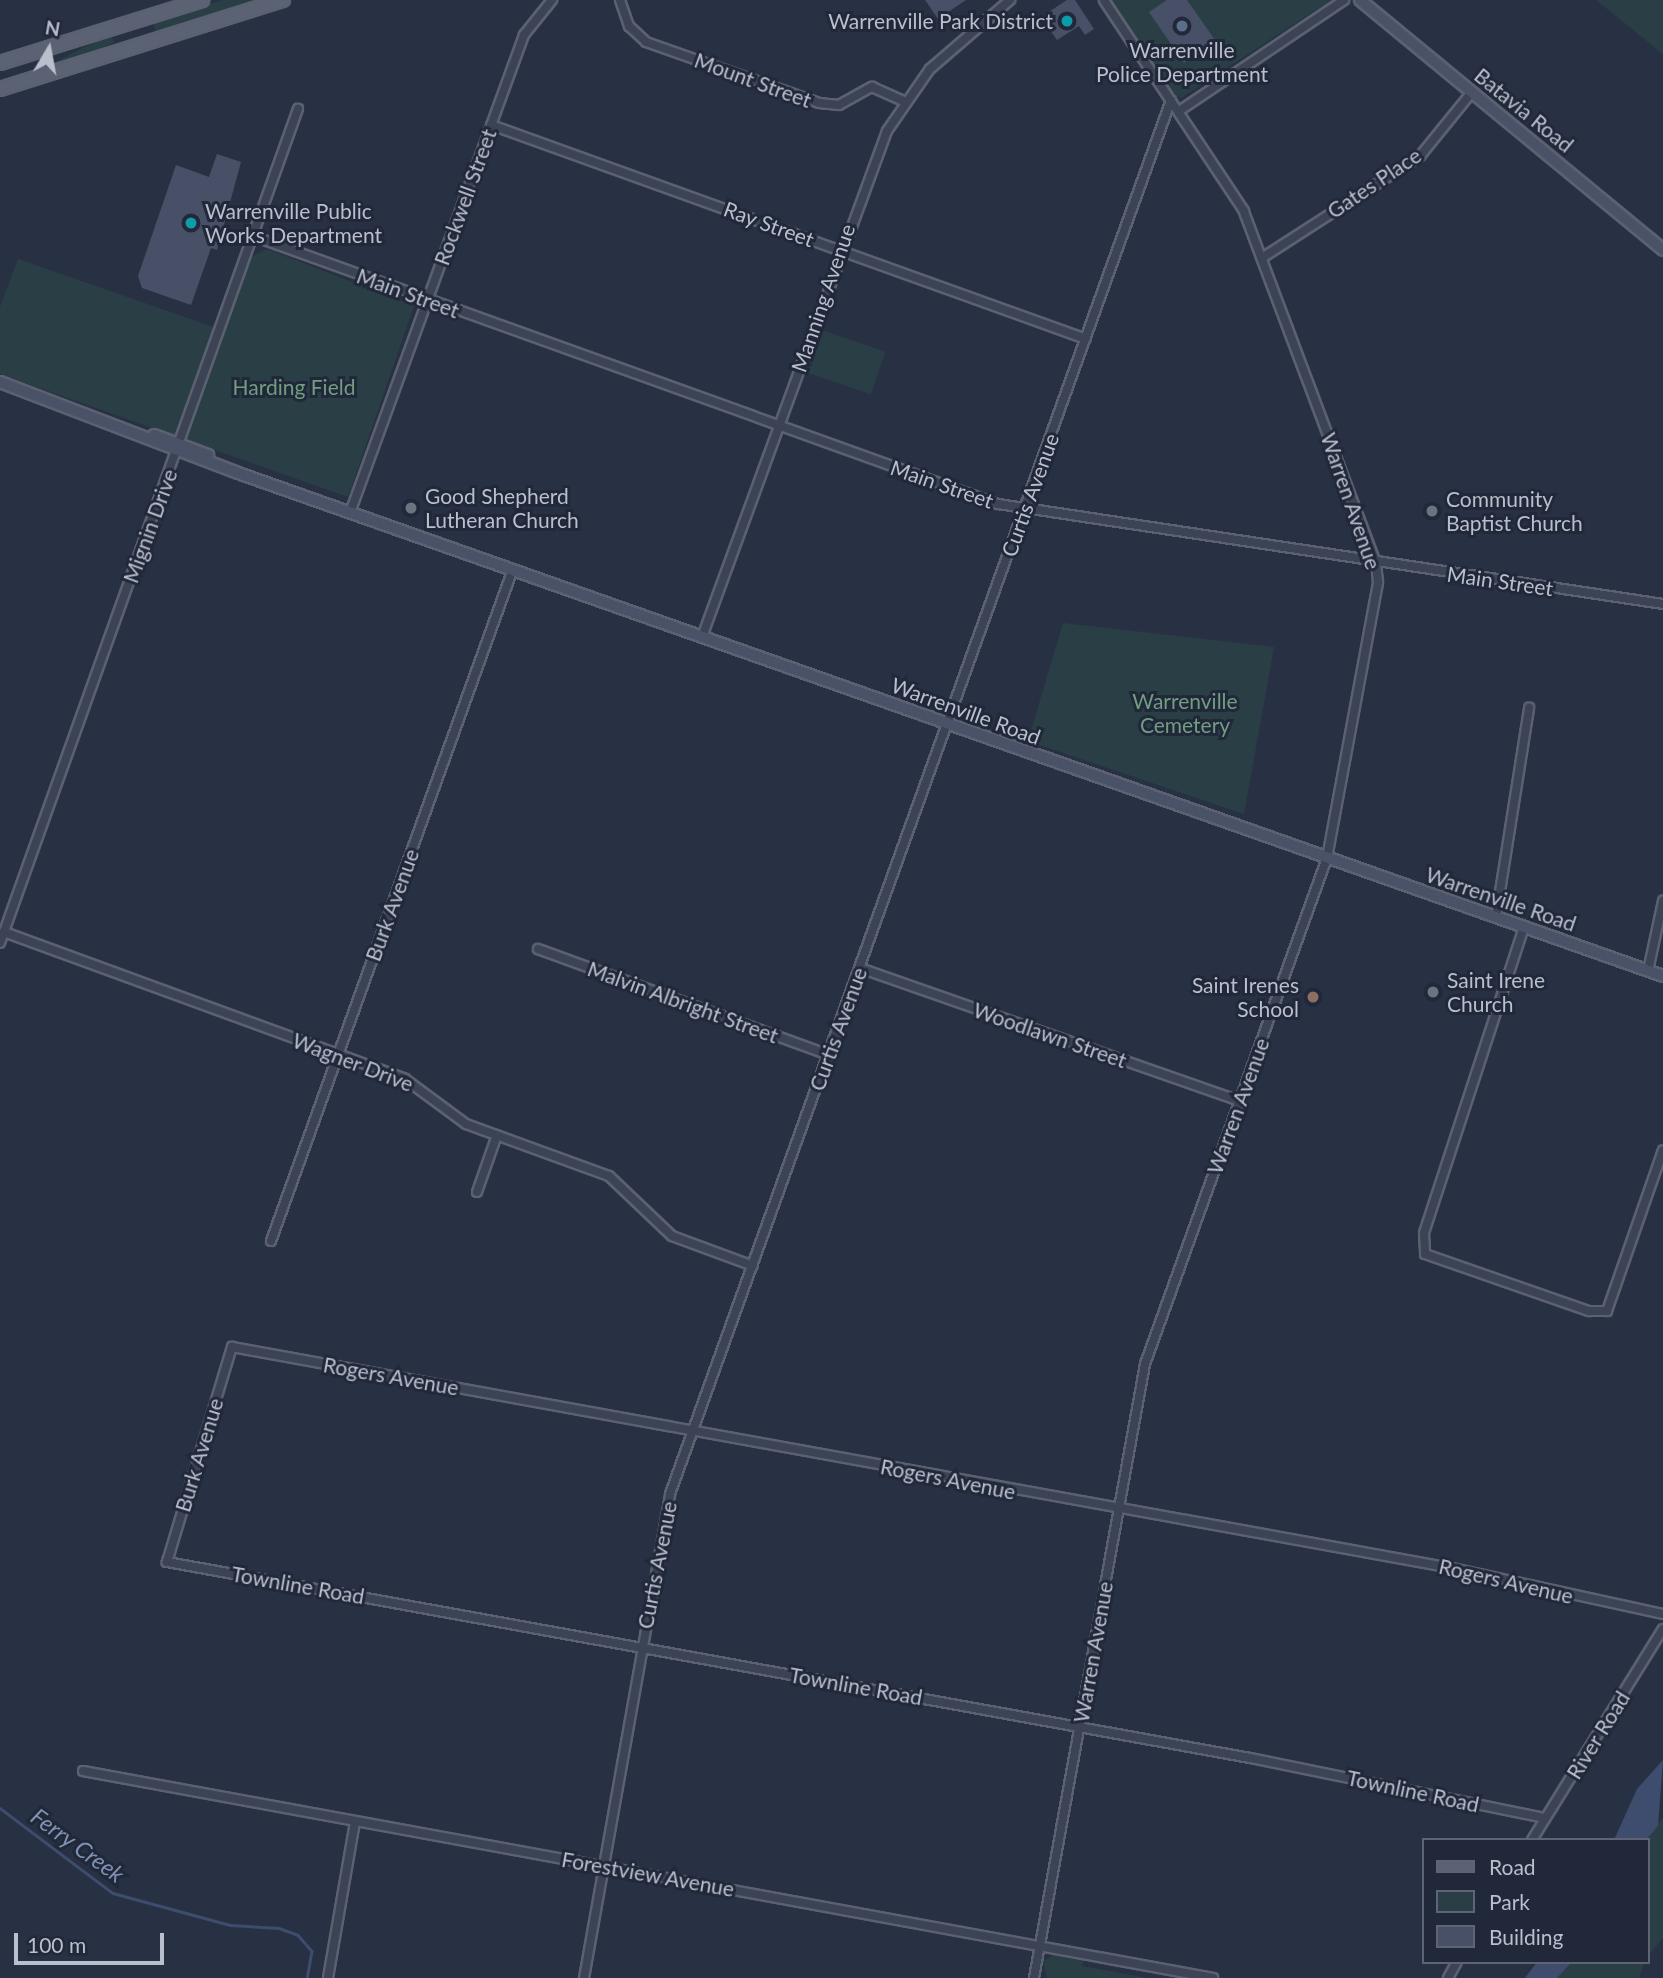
<!DOCTYPE html>
<style>
body{margin:0}
#map{position:relative;width:1663px;height:1978px;overflow:hidden;background:#283144;font-family:Lato,sans-serif}
div>[style]{position:absolute}
.green>*{inset:0;background:#2a3f45;transform-origin:0 0}
.water>*{inset:0;background:#3e4c6d}
.stream>*{height:2.5px;margin:-1.25px;padding:0 1.25px;transform-origin:1.25px;border-radius:1.25px;background:#3e4c6d}
.building>*{inset:0;background:#475066}
.roads{filter:drop-shadow(2px 0 #5b6171) drop-shadow(-2px 0 #5b6171) drop-shadow(0 2px #5b6171) drop-shadow(0 -2px #5b6171)}
.minor>*{height:8px;margin:-4px;padding:0 4px;transform-origin:4px;border-radius:4px;background:#3c4354}
.secondary>*{height:10px;margin:-5px;padding:0 5px;transform-origin:5px;border-radius:5px;background:#4a5267}
.primary>*{height:12px;margin:-6px;padding:0 6px;transform-origin:6px;border-radius:6px;background:#5a6273}
.dots>*{width:19px;height:19px;translate:-50% -50%;box-sizing:border-box;border:4px solid #212839;border-radius:50%}
span{translate:-50% -50%;white-space:nowrap;text-align:center;line-height:1.15;-webkit-text-stroke:6px #212839;paint-order:stroke}
.poi-label{font-size:21px;color:#babfcd}
.right{translate:-100% -50%;text-align:right}
.left{translate:0 -50%;text-align:left}
.street-label{font-size:21px;color:#babfcd}
.park-label{font-size:21px;color:#719e80}
.water-label{font-size:23px;color:#8191b4;font-style:italic}
.legend{position:absolute;left:1422px;top:1838px;width:228px;height:126px;box-sizing:border-box;background:#212839;border:2px solid #5e6474;margin:0;padding:9px 12px;list-style:none;font-size:21px;color:#babfcd}
.legend li{display:flex;align-items:center;gap:14px;height:35px}
.legend b{width:35px;border:2px solid #5e6474}
.north{position:absolute;left:14px;top:14px;width:70px;height:70px;-webkit-text-stroke:5px #212839;paint-order:stroke;rotate:10deg;font-size:19px;font-weight:700;line-height:28px;text-align:center;color:#babfcd}
.north::after{content:'';display:block;margin:auto;width:24px;height:32px;background:#babfcd;clip-path:polygon(50% 0,100% 100%,50% 72%,0 100%)}
.scale{position:absolute;left:14px;top:1933px;width:150px;height:32px;box-sizing:border-box;border:4px solid #babfcd;border-top:0;padding-left:9px;font-size:21px;line-height:24px;white-space:nowrap;color:#babfcd;-webkit-text-stroke:5px #212839;paint-order:stroke}
</style>
<div id="map">
<div class="green">
<i style="clip-path:polygon(223px 0,263px 0,156px 34px,153px 22px)"></i>
<i style="clip-path:polygon(1110px 0,1331px 0,1181px 98px,1171px 92px)"></i>
<i style="clip-path:polygon(1596px 0,1663px 0,1663px 54px)"></i>
<i style="left:110px;top:34px;width:9px;height:115px;rotate:63deg"></i>
<i style="clip-path:polygon(267px 249px,414px 306px,348px 497px,0 374px,0 307px,18px 259px,225px 331px,251px 257px)"></i>
<i style="left:822px;top:330px;width:67px;height:45px;rotate:19deg"></i>
<i style="clip-path:polygon(1063px 623px,1274px 647px,1244px 814px,1028px 741px)"></i>
<i style="clip-path:polygon(1663px 1817px,1663px 1938px,1647px 1957px,1646px 1840px)"></i>
<i style="clip-path:polygon(1055px 1954px,1084px 1959px,1082px 1966px,1148px 1978px,1047px 1978px,1043px 1961px)"></i>
<i style="clip-path:polygon(1572px 1962px,1645px 1962px,1639px 1978px,1557px 1978px)"></i>
</div>
<div class="water">
<i style="clip-path:polygon(1663px 1760px,1658px 1826px,1646px 1840px,1614px 1840px,1637px 1789px)"></i>
<i style="clip-path:polygon(1537px 1962px,1572px 1962px,1557px 1978px,1525px 1978px)"></i>
</div>
<div class="stream">
<i style="left:0;top:1808px;width:141px;rotate:37deg"></i>
<i style="left:113px;top:1893px;width:121px;rotate:15.3deg"></i>
<i style="left:230px;top:1925px;width:49px;rotate:3.5deg"></i>
<i style="left:279px;top:1928px;width:20px;rotate:20deg"></i>
<i style="left:298px;top:1935px;width:21px;rotate:49deg"></i>
<i style="left:312px;top:1951px;width:27px;rotate:100deg"></i>
</div>
<div class="building">
<i style="clip-path:polygon(925px 0,966px 0,938px 19px)"></i>
<i style="clip-path:polygon(1067px 0,1075px 0,1094px 29px,1085px 35px,1079px 26px,1057px 40px,1041px 17px)"></i>
<i style="clip-path:polygon(1167px 0,1187px 0,1215px 40px,1200px 61px,1196px 54px,1184px 63px,1149px 12px)"></i>
<i style="clip-path:polygon(217px 154px,241px 162px,217px 250px,211px 248px,191px 305px,142px 288px,138px 276px,176px 165px,209px 177px)"></i>
</div>
<div class="roads">
<div class="minor">
<i style="left:620px;top:0;width:28px;rotate:71deg"></i>
<i style="left:629px;top:26px;width:23px;rotate:43deg"></i>
<i style="left:646px;top:42px;width:183px;rotate:19.4deg"></i>
<i style="left:819px;top:103px;width:20px;rotate:6deg"></i>
<i style="left:839px;top:105px;width:38px;rotate:-29deg"></i>
<i style="left:872px;top:87px;width:35px;rotate:24deg"></i>
<i style="left:1179px;top:111px;width:199px;rotate:-33.9deg"></i>
<i style="left:491px;top:125px;width:632px;rotate:19.78deg"></i>
<i style="left:253px;top:236px;width:792px;rotate:19.79deg"></i>
<i style="left:998px;top:504px;width:672px;rotate:8.55deg"></i>
<i style="left:1262px;top:258px;width:188px;rotate:-32.8deg"></i>
<i style="left:1420px;top:156px;width:82px;rotate:-50.9deg"></i>
<i style="left:351px;top:510px;width:506px;rotate:-69.99deg"></i>
<i style="left:524px;top:35px;width:45px;rotate:-51.3deg"></i>
<i style="left:702px;top:637px;width:539px;rotate:-69.92deg"></i>
<i style="left:887px;top:131px;width:75px;rotate:-55.3deg"></i>
<i style="left:930px;top:69px;width:106px;rotate:-40.8deg"></i>
<i style="left:1496px;top:917px;width:212px;rotate:-81deg"></i>
<i style="left:1524px;top:927px;width:322px;rotate:108.1deg"></i>
<i style="left:1424px;top:1233px;width:21px;rotate:87deg"></i>
<i style="left:1425px;top:1254px;width:174px;rotate:19.2deg"></i>
<i style="left:1589px;top:1311px;width:18px"></i>
<i style="left:1607px;top:1311px;width:170px;rotate:-70.8deg"></i>
<i style="left:4px;top:932px;width:427px;rotate:20.1deg"></i>
<i style="left:405px;top:1079px;width:76px;rotate:36.4deg"></i>
<i style="left:466px;top:1124px;width:152px;rotate:20deg"></i>
<i style="left:609px;top:1176px;width:87px;rotate:43.6deg"></i>
<i style="left:672px;top:1236px;width:86px;rotate:20.3deg"></i>
<i style="left:0;top:943px;width:886px;rotate:-70.34deg"></i>
<i style="left:538px;top:949px;width:310px;rotate:20deg"></i>
<i style="left:860px;top:968px;width:403px;rotate:19.3deg"></i>
<i style="left:1648px;top:971px;width:72px;rotate:-77.9deg"></i>
<i style="left:477px;top:1192px;width:60px;rotate:-70.7deg"></i>
<i style="left:271px;top:1241px;width:714px;rotate:-70.2deg"></i>
<i style="left:83px;top:1771px;width:1149px;rotate:10.38deg"></i>
<i style="left:1545px;top:1818px;width:301px;rotate:-168.5deg"></i>
<i style="left:1250px;top:1758px;width:1101px;rotate:-169.74deg"></i>
<i style="left:167px;top:1562px;width:225px;rotate:-73.2deg"></i>
<i style="left:232px;top:1347px;width:1240px;rotate:10.27deg"></i>
<i style="left:1452px;top:1568px;width:216px;rotate:12.3deg"></i>
<i style="left:1532px;top:1840px;width:248px;rotate:-58.2deg"></i>
<i style="left:328px;top:1978px;width:159px;rotate:-80.2deg"></i>
<i style="left:584px;top:1978px;width:492px;rotate:-79.9deg"></i>
<i style="left:670px;top:1494px;width:1481px;rotate:-70.23deg"></i>
<i style="left:1034px;top:1978px;width:624px;rotate:-79.75deg"></i>
<i style="left:1145px;top:1364px;width:538px;rotate:-70.22deg"></i>
<i style="left:1327px;top:858px;width:281px;rotate:-79.5deg"></i>
<i style="left:1378px;top:582px;width:19px;rotate:-96deg"></i>
<i style="left:1376px;top:563px;width:376px;rotate:-110.6deg"></i>
<i style="left:1244px;top:211px;width:253px;rotate:-123.6deg"></i>
<i style="left:1448px;top:1978px;width:18px;rotate:-61deg"></i>
</div>
<div class="secondary">
<i style="left:1360px;top:0;width:393px;rotate:39.5deg"></i>
<i style="left:0;top:382px;width:255px;rotate:20.9deg"></i>
<i style="left:238px;top:473px;width:1511px;rotate:19.44deg"></i>
<i style="left:154px;top:435px;width:58px;rotate:20.3deg"></i>
</div>
<div class="primary">
<i style="left:0;top:63px;width:212px;rotate:-17.3deg"></i>
<i style="left:0;top:89px;width:297px;rotate:-17.5deg"></i>
</div>
</div>
<div class="dots">
<i style="left:1067px;top:21px;background:#0f9aa8"></i>
<i style="left:1182px;top:26px;background:#5c6f8a"></i>
<i style="left:191px;top:223px;background:#0f9aa8"></i>
<i style="left:411px;top:508px;background:#6b7280"></i>
<i style="left:1432px;top:511px;background:#6b7280"></i>
<i style="left:1433px;top:992px;background:#6b7280"></i>
<i style="left:1313px;top:997px;background:#8d6e63"></i>
</div>
<div class="poi-label">
<span class="right" style="left:1053px;top:21px">Warrenville Park District</span>
<span style="left:1182px;top:62px">Warrenville<br>Police Department</span>
<span class="left" style="left:205px;top:223px">Warrenville Public<br>Works Department</span>
<span class="left" style="left:425px;top:508px">Good Shepherd<br>Lutheran Church</span>
<span class="left" style="left:1446px;top:511px">Community<br>Baptist Church</span>
<span class="left" style="left:1447px;top:992px">Saint Irene<br>Church</span>
<span class="right" style="left:1299px;top:997px">Saint Irenes<br>School</span>
</div>
<div class="street-label">
<span style="left:753px;top:80px;rotate:20deg">Mount Street</span>
<span style="left:1524px;top:110px;rotate:39deg">Batavia Road</span>
<span style="left:1374px;top:183px;rotate:-34deg">Gates Place</span>
<span style="left:465px;top:197px;rotate:-70deg">Rockwell Street</span>
<span style="left:769px;top:224px;rotate:20deg">Ray Street</span>
<span style="left:408px;top:293px;rotate:20deg">Main Street</span>
<span style="left:823px;top:298px;rotate:-71deg">Manning Avenue</span>
<span style="left:942px;top:484px;rotate:19deg">Main Street</span>
<span style="left:1030px;top:495px;rotate:-70deg">Curtis Avenue</span>
<span style="left:1351px;top:501px;rotate:71deg">Warren Avenue</span>
<span style="left:150px;top:526px;rotate:-70deg">Mignin Drive</span>
<span style="left:1500px;top:581px;rotate:8deg">Main Street</span>
<span style="left:966px;top:711px;rotate:20deg">Warrenville Road</span>
<span style="left:1501px;top:899px;rotate:19deg">Warrenville Road</span>
<span style="left:392px;top:905px;rotate:-70deg">Burk Avenue</span>
<span style="left:683px;top:1002px;rotate:20deg">Malvin Albright Street</span>
<span style="left:838px;top:1029px;rotate:-70deg">Curtis Avenue</span>
<span style="left:1050px;top:1035px;rotate:19deg">Woodlawn Street</span>
<span style="left:353px;top:1062px;rotate:21deg">Wagner Drive</span>
<span style="left:1238px;top:1106px;rotate:-70deg">Warren Avenue</span>
<span style="left:391px;top:1376px;rotate:10deg">Rogers Avenue</span>
<span style="left:199px;top:1455px;rotate:-73deg">Burk Avenue</span>
<span style="left:948px;top:1479px;rotate:11deg">Rogers Avenue</span>
<span style="left:657px;top:1565px;rotate:-79deg">Curtis Avenue</span>
<span style="left:1506px;top:1581px;rotate:13deg">Rogers Avenue</span>
<span style="left:298px;top:1585px;rotate:10deg">Townline Road</span>
<span style="left:1093px;top:1652px;rotate:-80deg">Warren Avenue</span>
<span style="left:856px;top:1686px;rotate:10deg">Townline Road</span>
<span style="left:1598px;top:1735px;rotate:-58deg">River Road</span>
<span style="left:1413px;top:1791px;rotate:12deg">Townline Road</span>
<span style="left:648px;top:1874px;rotate:10deg">Forestview Avenue</span>
</div>
<div class="park-label">
<span style="left:294px;top:387px">Harding Field</span>
<span style="left:1185px;top:713px">Warrenville<br>Cemetery</span>
</div>
<div class="water-label">
<span style="left:78px;top:1845px;rotate:36deg">Ferry Creek</span>
</div>
<ul class="legend">
<li><b style="height:9px;background:#5a6273"></b>Road</li>
<li><b style="height:19px;background:#2a3f45"></b>Park</li>
<li><b style="height:19px;background:#475066"></b>Building</li>
</ul>
<div class="north">N</div>
<div class="scale">100 m</div>
</div>
